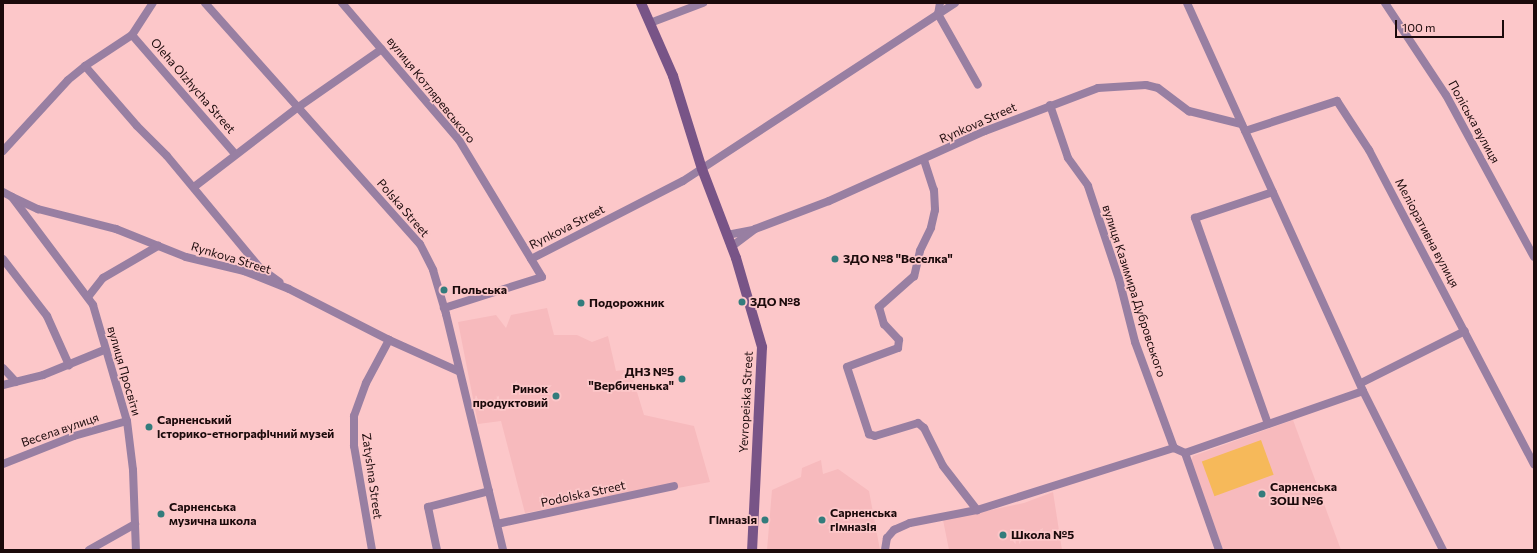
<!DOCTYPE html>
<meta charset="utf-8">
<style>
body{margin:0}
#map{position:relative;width:1537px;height:553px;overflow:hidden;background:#fcc7c9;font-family:Commissioner,sans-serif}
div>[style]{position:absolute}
.built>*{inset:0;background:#f7babd}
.green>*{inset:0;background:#f6b95a;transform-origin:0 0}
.minor>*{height:8px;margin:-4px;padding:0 4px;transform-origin:4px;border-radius:4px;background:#987fa2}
.secondary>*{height:10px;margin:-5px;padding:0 5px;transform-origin:5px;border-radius:5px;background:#785487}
.dots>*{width:11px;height:11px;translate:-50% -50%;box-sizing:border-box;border:2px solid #fcc7c9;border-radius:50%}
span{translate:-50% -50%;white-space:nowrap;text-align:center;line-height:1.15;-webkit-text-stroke:3.5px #fcc7c9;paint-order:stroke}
.street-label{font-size:12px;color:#1b0a0b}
.poi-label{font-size:12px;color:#1b0a0b;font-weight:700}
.left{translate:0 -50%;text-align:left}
.right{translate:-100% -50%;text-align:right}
.frame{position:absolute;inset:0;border:4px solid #1b0a0b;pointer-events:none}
.scale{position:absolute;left:1395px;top:20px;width:109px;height:18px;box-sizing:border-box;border:2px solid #1b0a0b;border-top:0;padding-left:5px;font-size:12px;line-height:14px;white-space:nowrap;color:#1b0a0b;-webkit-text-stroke:3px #fcc7c9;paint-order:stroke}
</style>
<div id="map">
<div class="built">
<i style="clip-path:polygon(547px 308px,554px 335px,577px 335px,592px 342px,608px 336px,616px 371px,630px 369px,644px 415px,694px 426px,710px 482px,619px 499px,596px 496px,584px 502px,525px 513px,501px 421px,478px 424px,458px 322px,496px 315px,506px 328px,511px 315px)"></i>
<i style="clip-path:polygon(1293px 420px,1341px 550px,1223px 550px,1191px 461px,1193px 456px)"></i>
<i style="clip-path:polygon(821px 460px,823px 474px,838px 469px,869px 491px,880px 550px,767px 550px,772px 490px,801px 477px,802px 468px)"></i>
<i style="clip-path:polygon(1053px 492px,1062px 550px,949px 550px,943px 520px,1024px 503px)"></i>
</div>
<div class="green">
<i style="left:1261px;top:440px;width:37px;height:63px;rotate:70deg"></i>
</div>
<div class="minor">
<i style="left:205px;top:3px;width:323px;rotate:48.3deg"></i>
<i style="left:420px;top:244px;width:29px;rotate:63deg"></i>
<i style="left:433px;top:270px;width:46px;rotate:73.5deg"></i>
<i style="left:446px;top:314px;width:243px;rotate:76.4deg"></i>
<i style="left:342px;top:3px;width:180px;rotate:49.5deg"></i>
<i style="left:459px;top:140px;width:160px;rotate:58.8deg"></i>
<i style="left:542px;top:277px;width:103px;rotate:162.4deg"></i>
<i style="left:940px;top:3px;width:11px;rotate:100deg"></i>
<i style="left:938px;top:14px;width:81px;rotate:60.6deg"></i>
<i style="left:1187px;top:3px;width:426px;rotate:65.6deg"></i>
<i style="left:1363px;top:391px;width:178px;rotate:63.3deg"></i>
<i style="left:1385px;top:3px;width:110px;rotate:56.5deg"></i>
<i style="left:1446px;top:95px;width:184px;rotate:61.5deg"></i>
<i style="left:650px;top:23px;width:57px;rotate:-20.7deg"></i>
<i style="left:132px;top:35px;width:157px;rotate:49.1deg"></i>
<i style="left:85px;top:66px;width:79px;rotate:49.1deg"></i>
<i style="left:137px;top:126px;width:42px;rotate:45deg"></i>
<i style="left:167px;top:156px;width:146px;rotate:50.3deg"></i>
<i style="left:260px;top:268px;width:24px;rotate:36deg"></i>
<i style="left:1050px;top:105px;width:56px;rotate:71.2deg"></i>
<i style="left:1068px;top:158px;width:34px;rotate:54deg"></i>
<i style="left:1088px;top:186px;width:98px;rotate:71.6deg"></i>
<i style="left:1119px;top:279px;width:65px;rotate:75.7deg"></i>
<i style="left:1135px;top:342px;width:113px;rotate:69.8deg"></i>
<i style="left:1174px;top:448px;width:12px;rotate:24deg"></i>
<i style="left:1185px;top:453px;width:103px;rotate:70.7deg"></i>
<i style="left:1245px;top:131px;width:97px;rotate:-18.1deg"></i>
<i style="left:1337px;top:101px;width:59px;rotate:56.9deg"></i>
<i style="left:1369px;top:150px;width:355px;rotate:62.3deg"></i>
<i style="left:3px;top:151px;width:96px;rotate:-47.5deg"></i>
<i style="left:68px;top:80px;width:22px;rotate:-39deg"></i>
<i style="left:85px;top:66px;width:56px;rotate:-33.4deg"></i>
<i style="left:132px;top:35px;width:38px;rotate:-57deg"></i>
<i style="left:924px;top:160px;width:32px;rotate:72deg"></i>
<i style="left:934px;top:190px;width:20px;rotate:87deg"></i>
<i style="left:935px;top:210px;width:18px;rotate:103deg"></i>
<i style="left:931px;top:228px;width:25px;rotate:116deg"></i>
<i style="left:920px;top:251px;width:26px;rotate:103deg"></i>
<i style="left:914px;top:276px;width:47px;rotate:138.5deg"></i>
<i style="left:879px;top:307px;width:18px;rotate:74deg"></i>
<i style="left:884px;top:324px;width:22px;rotate:47deg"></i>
<i style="left:899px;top:340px;width:8px;rotate:97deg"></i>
<i style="left:898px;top:348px;width:54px;rotate:159.6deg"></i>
<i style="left:847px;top:367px;width:71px;rotate:71.8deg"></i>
<i style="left:869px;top:434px;width:6px;rotate:18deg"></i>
<i style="left:875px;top:436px;width:45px;rotate:-16.8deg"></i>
<i style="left:918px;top:423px;width:8px;rotate:40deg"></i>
<i style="left:924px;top:428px;width:42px;rotate:63.4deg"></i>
<i style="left:943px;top:466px;width:56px;rotate:52.3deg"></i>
<i style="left:194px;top:187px;width:130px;rotate:-37.5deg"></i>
<i style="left:297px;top:108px;width:103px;rotate:-34.8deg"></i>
<i style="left:3px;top:192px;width:10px;rotate:29deg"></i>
<i style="left:12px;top:197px;width:135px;rotate:53.1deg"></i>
<i style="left:93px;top:305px;width:121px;rotate:73.7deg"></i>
<i style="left:127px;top:421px;width:49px;rotate:83deg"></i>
<i style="left:133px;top:470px;width:80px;rotate:87.9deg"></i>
<i style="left:12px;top:197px;width:29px;rotate:25deg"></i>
<i style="left:38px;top:209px;width:81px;rotate:14.4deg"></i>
<i style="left:116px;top:229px;width:75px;rotate:21.8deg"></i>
<i style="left:186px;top:257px;width:60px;rotate:13.6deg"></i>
<i style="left:244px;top:271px;width:48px;rotate:21.8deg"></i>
<i style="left:289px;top:289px;width:112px;rotate:27deg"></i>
<i style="left:389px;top:340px;width:76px;rotate:24.2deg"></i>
<i style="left:727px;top:235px;width:25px;rotate:-11deg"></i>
<i style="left:731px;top:247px;width:30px;rotate:-37deg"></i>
<i style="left:755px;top:229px;width:79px;rotate:-20.7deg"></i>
<i style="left:829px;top:201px;width:171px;rotate:-24.2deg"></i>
<i style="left:985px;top:131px;width:121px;rotate:-20.8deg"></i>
<i style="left:1098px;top:88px;width:48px;rotate:-3.6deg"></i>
<i style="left:1146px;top:85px;width:12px;rotate:14deg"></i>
<i style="left:1158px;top:88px;width:39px;rotate:37deg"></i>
<i style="left:1189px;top:111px;width:54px;rotate:14deg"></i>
<i style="left:3px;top:259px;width:72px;rotate:52.3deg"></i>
<i style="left:47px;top:316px;width:54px;rotate:65.8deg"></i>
<i style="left:531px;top:259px;width:171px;rotate:-27.2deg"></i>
<i style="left:683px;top:181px;width:325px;rotate:-33.2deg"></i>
<i style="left:88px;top:297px;width:24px;rotate:-52deg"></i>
<i style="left:103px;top:278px;width:64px;rotate:-30.2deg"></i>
<i style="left:3px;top:368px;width:19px;rotate:47deg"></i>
<i style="left:1361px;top:383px;width:116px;rotate:-26.6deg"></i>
<i style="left:3px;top:385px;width:41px;rotate:-14deg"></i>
<i style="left:43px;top:375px;width:66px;rotate:-22.3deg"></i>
<i style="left:1268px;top:424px;width:219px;rotate:-109.5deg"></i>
<i style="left:1195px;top:218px;width:82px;rotate:-18.4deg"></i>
<i style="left:1185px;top:453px;width:188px;rotate:-19.2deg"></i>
<i style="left:3px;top:464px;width:76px;rotate:-21.5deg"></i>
<i style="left:74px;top:436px;width:55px;rotate:-15.8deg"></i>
<i style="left:497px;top:524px;width:181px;rotate:-12.1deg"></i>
<i style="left:89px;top:550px;width:53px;rotate:-29.5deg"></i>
<i style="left:372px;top:550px;width:106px;rotate:-99.8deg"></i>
<i style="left:354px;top:446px;width:30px;rotate:-90deg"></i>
<i style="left:354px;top:416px;width:35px;rotate:-70deg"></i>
<i style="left:366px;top:383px;width:49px;rotate:-61.9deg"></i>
<i style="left:437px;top:550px;width:44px;rotate:-101.8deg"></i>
<i style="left:428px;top:507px;width:63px;rotate:-14.7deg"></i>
<i style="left:885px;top:550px;width:12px;rotate:-81deg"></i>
<i style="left:887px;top:538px;width:11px;rotate:-49deg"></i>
<i style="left:894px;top:530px;width:17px;rotate:-24deg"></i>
<i style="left:910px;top:523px;width:68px;rotate:-11deg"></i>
<i style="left:977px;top:510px;width:207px;rotate:-17.5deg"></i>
</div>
<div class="secondary">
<i style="left:641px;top:3px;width:80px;rotate:66.3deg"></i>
<i style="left:673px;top:76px;width:97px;rotate:72.7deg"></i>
<i style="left:702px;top:169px;width:95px;rotate:69.1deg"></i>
<i style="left:736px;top:258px;width:93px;rotate:73.7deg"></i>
<i style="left:762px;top:347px;width:203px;rotate:92.8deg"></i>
</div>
<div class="dots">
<i style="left:835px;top:259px;background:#337c7c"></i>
<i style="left:444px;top:290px;background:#337c7c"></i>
<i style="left:742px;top:302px;background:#337c7c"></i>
<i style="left:581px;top:303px;background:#337c7c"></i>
<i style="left:682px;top:379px;background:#337c7c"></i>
<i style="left:556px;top:396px;background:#337c7c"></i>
<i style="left:149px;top:427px;background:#337c7c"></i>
<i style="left:1262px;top:494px;background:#337c7c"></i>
<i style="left:161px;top:514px;background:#337c7c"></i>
<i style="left:765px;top:520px;background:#337c7c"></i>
<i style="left:822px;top:520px;background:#337c7c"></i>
<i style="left:1003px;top:535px;background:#337c7c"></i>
</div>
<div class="street-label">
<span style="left:193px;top:86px;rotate:49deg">Oleha Olzhycha Street</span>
<span style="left:431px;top:90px;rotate:51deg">вулиця Котляревського</span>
<span style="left:1474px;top:122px;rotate:61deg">Поліська вулиця</span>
<span style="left:978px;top:123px;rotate:-24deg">Rynkova Street</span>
<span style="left:403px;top:208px;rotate:49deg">Polska Street</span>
<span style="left:567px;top:227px;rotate:-27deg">Rynkova Street</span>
<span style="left:1427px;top:233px;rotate:62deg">Меліоративна вулиця</span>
<span style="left:231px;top:258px;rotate:17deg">Rynkova Street</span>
<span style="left:1134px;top:291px;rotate:72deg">вулиця Казимира Дубровського</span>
<span style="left:124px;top:371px;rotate:74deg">вулиця Просвіти</span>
<span style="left:746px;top:402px;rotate:-87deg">Yevropeiska Street</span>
<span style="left:60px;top:430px;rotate:-19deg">Весела вулиця</span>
<span style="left:372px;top:476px;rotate:82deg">Zatyshna Street</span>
<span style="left:583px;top:494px;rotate:-12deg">Podolska Street</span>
</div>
<div class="poi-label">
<span class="left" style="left:843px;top:259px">ЗДО №8 "Веселка"</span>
<span class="left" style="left:452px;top:290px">Польська</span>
<span class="left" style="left:750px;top:302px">ЗДО №8</span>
<span class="left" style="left:589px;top:303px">Подорожник</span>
<span class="right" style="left:674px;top:379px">ДНЗ №5<br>"Вербиченька"</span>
<span class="right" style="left:548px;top:396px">Ринок<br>продуктовий</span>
<span class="left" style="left:157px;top:427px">Сарненський<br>історико-етнографічний музей</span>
<span class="left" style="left:1270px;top:494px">Сарненська<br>ЗОШ №6</span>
<span class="left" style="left:169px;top:514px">Сарненська<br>музична школа</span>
<span class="left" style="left:830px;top:520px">Сарненська<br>гімназія</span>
<span class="right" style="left:757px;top:520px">Гімназія</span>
<span class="left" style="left:1011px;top:535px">Школа №5</span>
</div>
<div class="frame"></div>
<div class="scale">100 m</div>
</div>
